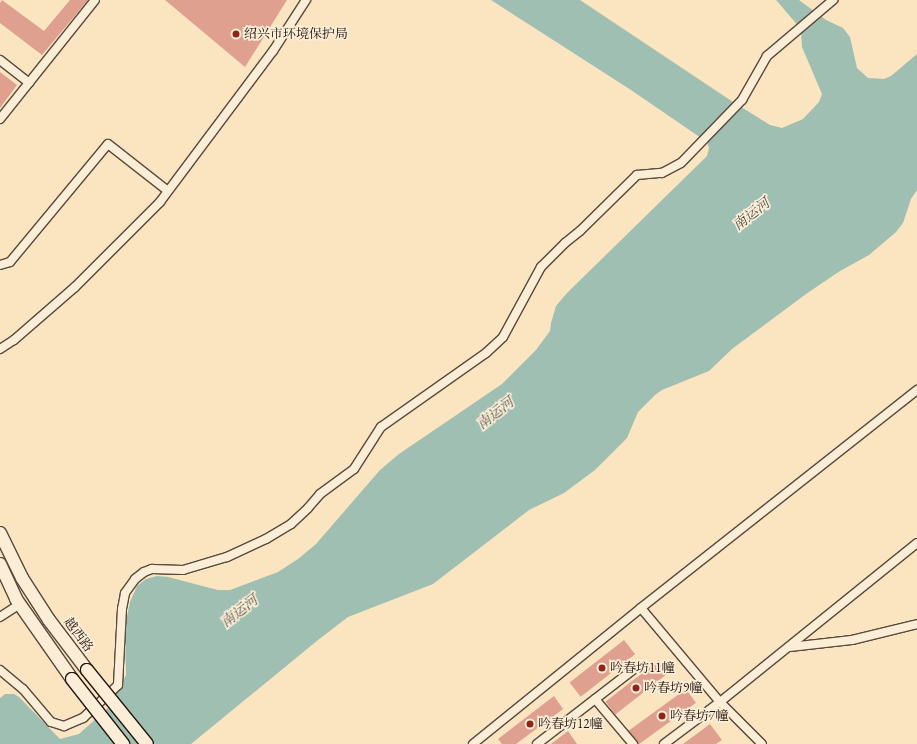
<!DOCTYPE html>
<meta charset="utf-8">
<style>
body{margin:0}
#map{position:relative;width:917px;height:744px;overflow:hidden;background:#fbe4c0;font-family:"EB Garamond","Noto Serif SC",serif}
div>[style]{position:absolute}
.water>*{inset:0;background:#9fbfb2}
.building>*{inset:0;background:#e0a08f;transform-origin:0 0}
.roads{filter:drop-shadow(1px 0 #584a3c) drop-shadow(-1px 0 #584a3c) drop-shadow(0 1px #584a3c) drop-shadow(0 -1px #584a3c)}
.street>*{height:8px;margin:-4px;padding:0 4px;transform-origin:4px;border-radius:4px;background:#fcedd6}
.secondary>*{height:12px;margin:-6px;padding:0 6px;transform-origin:6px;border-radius:6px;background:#fcedd6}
.bridges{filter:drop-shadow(1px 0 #211610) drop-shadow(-1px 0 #211610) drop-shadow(0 1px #211610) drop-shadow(0 -1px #211610)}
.secondary-bridge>*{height:12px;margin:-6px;padding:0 6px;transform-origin:6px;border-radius:6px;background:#fcedd6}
.dots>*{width:11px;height:11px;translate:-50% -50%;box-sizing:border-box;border:2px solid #fcedd6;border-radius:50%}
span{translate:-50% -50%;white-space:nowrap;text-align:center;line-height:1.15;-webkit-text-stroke:3.5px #fcedd6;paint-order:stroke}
.poi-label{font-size:13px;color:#211610}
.left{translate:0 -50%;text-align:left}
.street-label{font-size:13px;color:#211610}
.water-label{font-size:14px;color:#4d5149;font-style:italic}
</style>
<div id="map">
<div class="water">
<i style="clip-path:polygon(491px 0,580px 0,730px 100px,770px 125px,782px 128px,803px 119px,819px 102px,822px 94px,802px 47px,801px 29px,776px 0,799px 0,826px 20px,843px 28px,850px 37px,857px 68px,868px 78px,884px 79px,891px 76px,917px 54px,917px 190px,911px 199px,903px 223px,896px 232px,869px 255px,840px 271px,806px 294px,732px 349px,709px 371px,662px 390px,655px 395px,638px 412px,627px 438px,595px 470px,564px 493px,529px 510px,433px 584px,348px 617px,318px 640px,191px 744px,0 744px,0 698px,5px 694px,14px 694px,19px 697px,60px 739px,79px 734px,110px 706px,126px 675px,125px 626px,130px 602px,137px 586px,146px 579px,157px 576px,168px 577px,218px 590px,230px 590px,278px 572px,298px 559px,316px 544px,380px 470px,399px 454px,502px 384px,536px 350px,550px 331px,551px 323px,556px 306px,567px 293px,707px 156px,709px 148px,707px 142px,631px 90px)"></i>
</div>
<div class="building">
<i style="clip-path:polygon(2px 0,44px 31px,70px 0,88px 0,42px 55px,0 23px,0 3px)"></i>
<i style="clip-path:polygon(165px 0,287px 0,245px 67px)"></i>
<i style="clip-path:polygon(0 72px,17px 85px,0 108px)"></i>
<i style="left:624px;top:640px;width:18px;height:69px;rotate:52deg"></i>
<i style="left:659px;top:660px;width:16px;height:68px;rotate:52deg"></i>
<i style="left:686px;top:689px;width:17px;height:71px;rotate:54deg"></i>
<i style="clip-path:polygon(554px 696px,563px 709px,516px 744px,502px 744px,498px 739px)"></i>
<i style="clip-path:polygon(710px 724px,722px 740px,716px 744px,683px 744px)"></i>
<i style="clip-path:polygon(568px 731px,577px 744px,551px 744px)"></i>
</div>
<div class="roads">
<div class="street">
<i style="left:0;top:60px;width:37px;rotate:38deg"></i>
<i style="left:0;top:119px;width:152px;rotate:-51.4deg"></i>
<i style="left:0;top:265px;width:10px;rotate:-17deg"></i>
<i style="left:10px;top:262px;width:153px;rotate:-50.3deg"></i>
<i style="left:108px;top:144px;width:76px;rotate:38.1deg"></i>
<i style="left:0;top:349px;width:17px;rotate:-33deg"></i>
<i style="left:14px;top:340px;width:81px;rotate:-41deg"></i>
<i style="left:75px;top:287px;width:120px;rotate:-45deg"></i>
<i style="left:160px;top:202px;width:189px;rotate:-53.2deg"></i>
<i style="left:273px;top:51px;width:61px;rotate:-57.1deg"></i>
<i style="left:641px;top:608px;width:123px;rotate:50deg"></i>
<i style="left:720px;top:702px;width:253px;rotate:-38.9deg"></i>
<i style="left:0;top:617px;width:24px;rotate:-33deg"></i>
<i style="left:790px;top:647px;width:62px;rotate:-6.4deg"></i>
<i style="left:852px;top:640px;width:67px;rotate:-13.8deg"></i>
<i style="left:0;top:670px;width:30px;rotate:40deg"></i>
<i style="left:23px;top:689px;width:43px;rotate:49.7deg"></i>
<i style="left:51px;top:722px;width:14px;rotate:17deg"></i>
<i style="left:64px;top:726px;width:21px;rotate:-23deg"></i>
<i style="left:83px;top:718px;width:48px;rotate:-43.3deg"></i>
<i style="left:118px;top:685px;width:76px;rotate:-87deg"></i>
<i style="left:122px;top:609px;width:16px;rotate:-79deg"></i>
<i style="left:125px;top:593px;width:17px;rotate:-54deg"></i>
<i style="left:135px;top:579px;width:11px;rotate:-38deg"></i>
<i style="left:144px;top:572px;width:9px;rotate:-21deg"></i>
<i style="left:152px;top:569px;width:31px;rotate:2deg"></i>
<i style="left:183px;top:570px;width:46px;rotate:-16.5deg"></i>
<i style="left:227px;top:557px;width:43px;rotate:-24.8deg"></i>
<i style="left:266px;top:539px;width:29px;rotate:-31deg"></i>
<i style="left:291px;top:524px;width:23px;rotate:-43deg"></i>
<i style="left:308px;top:508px;width:18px;rotate:-49deg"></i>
<i style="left:320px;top:494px;width:42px;rotate:-36.3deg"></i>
<i style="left:354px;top:469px;width:50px;rotate:-57.3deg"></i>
<i style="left:381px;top:427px;width:128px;rotate:-35.2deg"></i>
<i style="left:486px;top:353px;width:23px;rotate:-43deg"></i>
<i style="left:503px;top:337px;width:80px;rotate:-61.5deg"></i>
<i style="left:541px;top:267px;width:34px;rotate:-45deg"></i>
<i style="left:565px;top:243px;width:19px;rotate:-39deg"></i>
<i style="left:580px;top:231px;width:80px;rotate:-44.5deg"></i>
<i style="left:637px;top:175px;width:25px;rotate:-5deg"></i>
<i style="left:662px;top:173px;width:21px;rotate:-28deg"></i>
<i style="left:681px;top:163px;width:88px;rotate:-45.9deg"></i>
<i style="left:742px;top:100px;width:51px;rotate:-60.4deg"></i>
<i style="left:767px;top:56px;width:87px;rotate:-40.3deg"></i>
<i style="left:595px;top:699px;width:59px;rotate:49.8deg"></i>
<i style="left:473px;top:744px;width:216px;rotate:-39deg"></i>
<i style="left:641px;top:608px;width:352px;rotate:-38.3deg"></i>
<i style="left:537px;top:744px;width:123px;rotate:-37.7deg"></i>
<i style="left:664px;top:744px;width:70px;rotate:-36.9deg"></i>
<i style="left:720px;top:702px;width:59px;rotate:45deg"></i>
</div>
<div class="secondary">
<i style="left:0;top:533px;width:50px;rotate:63.9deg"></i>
<i style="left:22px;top:578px;width:50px;rotate:57.3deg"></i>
<i style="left:49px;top:620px;width:63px;rotate:52.8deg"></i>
<i style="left:0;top:564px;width:38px;rotate:65deg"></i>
<i style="left:16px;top:599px;width:98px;rotate:55deg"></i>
</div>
</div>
<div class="bridges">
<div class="secondary-bridge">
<i style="left:87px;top:670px;width:95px;rotate:51deg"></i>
<i style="left:72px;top:679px;width:83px;rotate:51.9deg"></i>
</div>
</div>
<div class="dots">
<i style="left:236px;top:34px;background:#8f2418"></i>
<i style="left:602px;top:668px;background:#8f2418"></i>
<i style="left:636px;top:688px;background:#8f2418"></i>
<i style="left:662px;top:716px;background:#8f2418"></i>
<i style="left:530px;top:724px;background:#8f2418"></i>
</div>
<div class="poi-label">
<span class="left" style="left:244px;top:34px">绍兴市环境保护局</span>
<span class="left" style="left:610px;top:668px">吟春坊11幢</span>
<span class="left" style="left:644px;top:688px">吟春坊9幢</span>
<span class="left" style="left:670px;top:716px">吟春坊7幢</span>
<span class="left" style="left:538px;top:724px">吟春坊12幢</span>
</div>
<div class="street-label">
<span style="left:78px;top:635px;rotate:53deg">越西路</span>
</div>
<div class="water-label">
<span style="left:751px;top:214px;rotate:-38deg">南运河</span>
<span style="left:495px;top:413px;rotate:-38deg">南运河</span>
<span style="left:239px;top:611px;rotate:-38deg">南运河</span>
</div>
</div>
